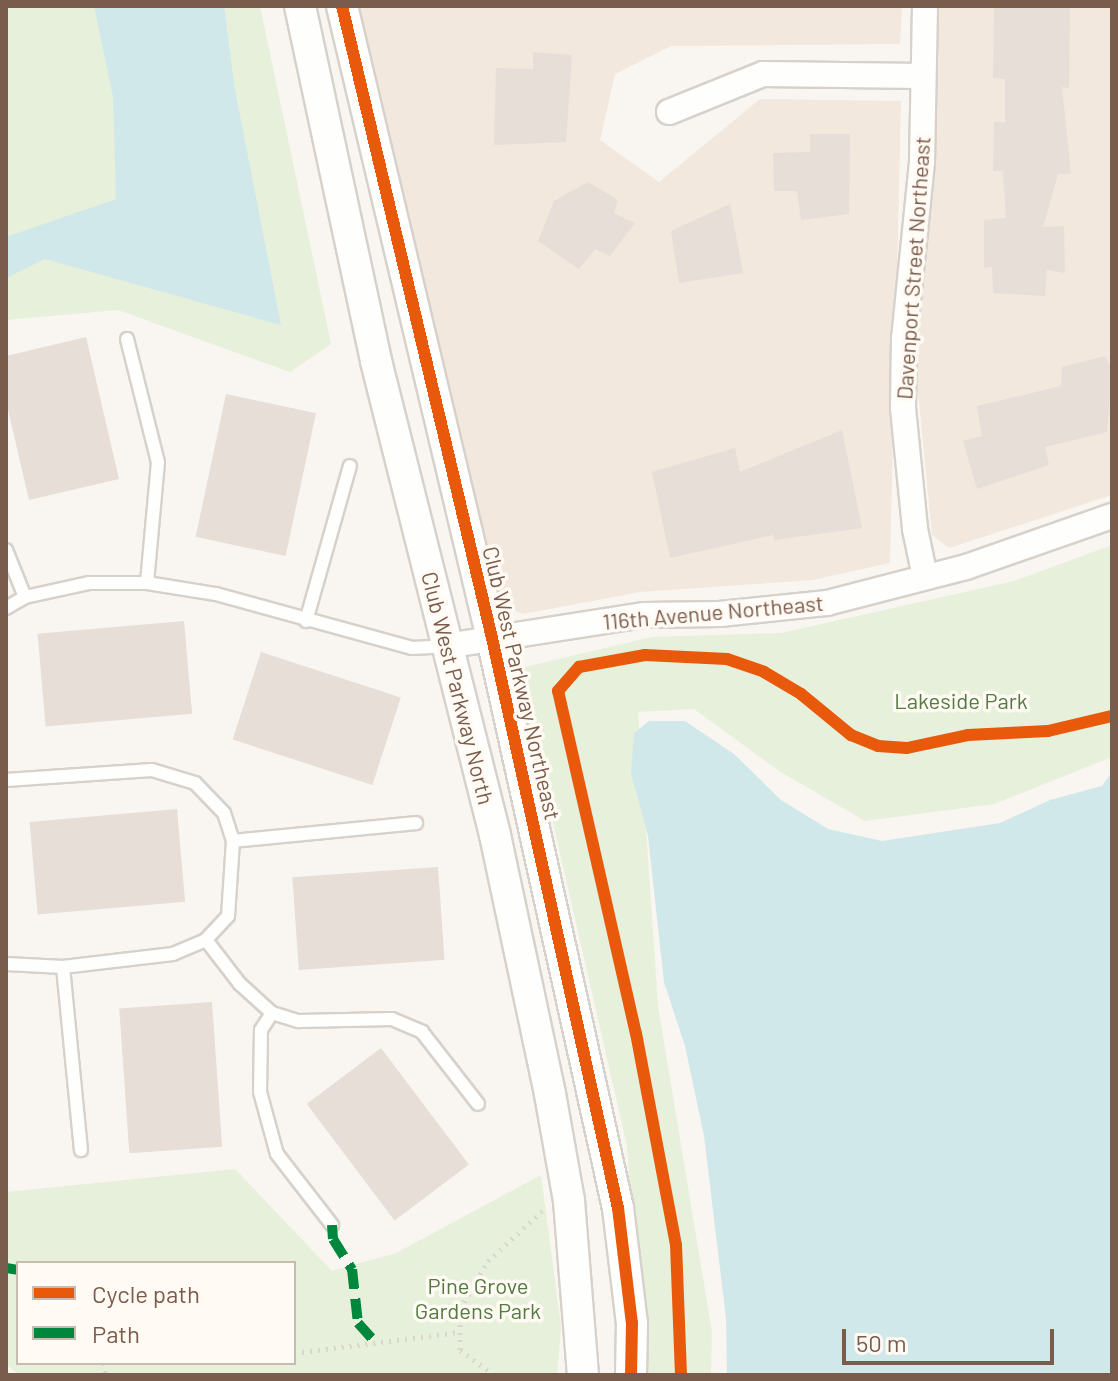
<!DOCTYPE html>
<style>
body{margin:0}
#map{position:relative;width:1118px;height:1381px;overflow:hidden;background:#f9f5f0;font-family:Barlow,sans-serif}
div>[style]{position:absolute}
.residential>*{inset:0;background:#f2e8de}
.green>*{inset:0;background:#e7f0db}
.water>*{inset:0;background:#d0e8ea}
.building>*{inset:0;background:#e6ded7;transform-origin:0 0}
.path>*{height:5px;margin-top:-2.5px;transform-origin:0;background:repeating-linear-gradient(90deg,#dcd5d0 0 2px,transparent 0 8px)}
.roads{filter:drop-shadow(2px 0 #d7d1cb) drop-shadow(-2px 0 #d7d1cb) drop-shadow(0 2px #d7d1cb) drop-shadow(0 -2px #d7d1cb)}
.service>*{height:12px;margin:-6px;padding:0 6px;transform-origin:6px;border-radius:6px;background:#fefefd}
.minor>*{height:24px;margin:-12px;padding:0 12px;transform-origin:12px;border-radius:12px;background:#fefefd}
.tertiary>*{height:30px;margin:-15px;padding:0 15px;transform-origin:15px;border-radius:15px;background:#fefefd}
.quiet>*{height:10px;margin-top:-5px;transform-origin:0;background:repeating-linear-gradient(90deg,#00873e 0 20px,transparent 0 30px)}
.cycleway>*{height:12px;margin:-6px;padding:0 6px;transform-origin:6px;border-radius:6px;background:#e8590c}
span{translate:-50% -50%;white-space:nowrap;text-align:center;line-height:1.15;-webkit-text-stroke:7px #fffaf3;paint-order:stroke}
.street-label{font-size:22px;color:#7a5c4d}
.park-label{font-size:22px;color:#537a41}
.frame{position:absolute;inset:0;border:8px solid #7a5c4d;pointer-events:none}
.legend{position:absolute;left:16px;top:1261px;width:280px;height:104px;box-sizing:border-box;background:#fffaf3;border:2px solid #cabbb1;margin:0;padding:10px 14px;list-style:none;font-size:24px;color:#7a5c4d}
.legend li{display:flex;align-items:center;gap:16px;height:40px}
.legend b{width:40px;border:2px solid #cabbb1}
.scale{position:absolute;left:842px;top:1329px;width:212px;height:36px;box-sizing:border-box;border:4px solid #7a5c4d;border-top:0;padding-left:10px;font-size:24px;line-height:28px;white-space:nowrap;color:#7a5c4d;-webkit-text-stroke:6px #fffaf3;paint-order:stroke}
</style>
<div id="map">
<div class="residential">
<i style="clip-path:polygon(345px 6px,902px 6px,900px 44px,671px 46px,615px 74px,600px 140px,659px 182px,760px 99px,901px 101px,890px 563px,813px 580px,640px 592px,523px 614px,500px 605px,455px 481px)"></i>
<i style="clip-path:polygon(925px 6px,1112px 6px,1112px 495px,949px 548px,932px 535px,915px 360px)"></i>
</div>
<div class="green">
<i style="clip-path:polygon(6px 6px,260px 6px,331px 344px,290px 372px,118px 310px,6px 320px)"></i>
<i style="clip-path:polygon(1112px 545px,1112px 757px,994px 804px,865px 821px,779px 771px,694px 709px,638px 712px,658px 1006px,712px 1332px,711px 1375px,643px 1375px,627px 1146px,538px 757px,499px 673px,652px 637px,781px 633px,1014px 581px)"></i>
<i style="clip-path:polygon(evenodd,235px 1169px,332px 1271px,396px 1253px,541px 1175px,561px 1326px,557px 1375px,19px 1375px,6px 1364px,6px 1192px,235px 1169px,294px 1263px,294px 1363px,18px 1363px,18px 1263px,294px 1263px)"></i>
</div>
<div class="water">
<i style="clip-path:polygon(94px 6px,224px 6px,235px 90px,281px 325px,45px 259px,6px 278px,6px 237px,116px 199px,113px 97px)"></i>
<i style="clip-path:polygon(649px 721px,685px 721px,734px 754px,781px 800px,828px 829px,882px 841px,1000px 823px,1050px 800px,1102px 786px,1112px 772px,1112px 1375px,727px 1375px,726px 1318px,704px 1136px,685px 1046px,664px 982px,648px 836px,631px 773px,634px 733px)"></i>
</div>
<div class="building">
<i style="clip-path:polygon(994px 6px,1070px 6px,1069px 88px,1062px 87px,1071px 174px,1058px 174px,1043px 227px,1064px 226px,1065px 273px,1047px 270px,1045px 296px,993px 293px,992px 267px,984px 268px,984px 220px,1006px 218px,1003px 171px,993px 171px,994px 122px,1005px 122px,1005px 79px,993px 78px)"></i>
<i style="clip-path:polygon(533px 52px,572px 55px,566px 142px,494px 145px,496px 68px,533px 69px)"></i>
<i style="clip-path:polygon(810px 134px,850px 134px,849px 214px,801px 220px,797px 191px,774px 191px,773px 153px,810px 152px)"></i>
<i style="clip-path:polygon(588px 182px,618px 200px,614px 213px,635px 223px,610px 256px,595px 249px,579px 269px,538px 241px,554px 201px)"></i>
<i style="clip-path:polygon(730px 204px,743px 273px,679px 283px,671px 231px)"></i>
<i style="clip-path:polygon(86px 337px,119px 479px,29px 500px,6px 401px,6px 356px)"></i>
<i style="clip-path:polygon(1105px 356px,1112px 369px,1107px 432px,1045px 447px,1049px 465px,977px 489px,963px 441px,982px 436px,977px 406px,1061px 386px,1062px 367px)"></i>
<i style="left:226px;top:394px;width:92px;height:146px;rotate:12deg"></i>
<i style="clip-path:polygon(842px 430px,862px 528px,774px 540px,773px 535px,670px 558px,652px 472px,735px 448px,740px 472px)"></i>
<i style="left:184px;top:621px;width:93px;height:147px;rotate:85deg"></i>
<i style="left:261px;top:652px;width:147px;height:92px;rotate:18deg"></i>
<i style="left:177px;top:809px;width:93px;height:148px;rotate:85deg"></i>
<i style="left:438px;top:867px;width:93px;height:146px;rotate:86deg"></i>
<i style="left:212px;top:1002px;width:145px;height:93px;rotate:86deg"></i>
<i style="left:381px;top:1048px;width:146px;height:93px;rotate:53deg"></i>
</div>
<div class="path">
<i style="left:294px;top:1353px;width:167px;rotate:-7.2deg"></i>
<i style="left:104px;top:1363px;width:12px;rotate:85deg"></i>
<i style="left:494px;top:1375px;width:42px;rotate:-143.7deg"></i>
<i style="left:460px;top:1350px;width:41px;rotate:-90deg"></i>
<i style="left:460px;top:1309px;width:56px;rotate:-59.7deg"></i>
<i style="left:488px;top:1261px;width:74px;rotate:-42.8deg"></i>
</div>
<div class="roads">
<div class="service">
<i style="left:127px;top:339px;width:127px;rotate:75.9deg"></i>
<i style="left:158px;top:462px;width:121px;rotate:95.2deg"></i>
<i style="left:6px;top:550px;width:51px;rotate:68deg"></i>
<i style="left:6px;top:608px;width:22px;rotate:-30deg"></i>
<i style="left:25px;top:597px;width:66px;rotate:-12.3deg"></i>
<i style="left:89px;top:583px;width:58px"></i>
<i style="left:147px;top:583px;width:70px;rotate:9.1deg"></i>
<i style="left:216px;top:594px;width:203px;rotate:15.4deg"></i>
<i style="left:412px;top:648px;width:34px;rotate:-3deg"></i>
<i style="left:306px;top:621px;width:161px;rotate:-74.2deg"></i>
<i style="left:6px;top:780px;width:146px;rotate:-3.9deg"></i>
<i style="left:152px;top:770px;width:45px;rotate:16.8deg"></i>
<i style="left:195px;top:783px;width:42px;rotate:46deg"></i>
<i style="left:224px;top:813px;width:29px;rotate:72deg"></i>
<i style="left:233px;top:841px;width:75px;rotate:93.8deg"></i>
<i style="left:228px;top:916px;width:33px;rotate:133deg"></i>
<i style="left:206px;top:940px;width:36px;rotate:157deg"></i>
<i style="left:173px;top:954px;width:111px;rotate:173.3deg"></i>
<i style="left:63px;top:967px;width:57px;rotate:-177deg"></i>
<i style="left:233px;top:841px;width:184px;rotate:-5.6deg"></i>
<i style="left:206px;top:940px;width:56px;rotate:52.3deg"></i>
<i style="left:240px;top:984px;width:43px;rotate:42.2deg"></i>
<i style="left:272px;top:1013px;width:28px;rotate:17deg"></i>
<i style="left:299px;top:1021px;width:93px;rotate:-1.2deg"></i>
<i style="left:392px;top:1019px;width:33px;rotate:23deg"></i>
<i style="left:422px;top:1032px;width:91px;rotate:52.1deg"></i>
<i style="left:63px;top:967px;width:184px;rotate:84.4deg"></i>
<i style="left:272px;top:1013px;width:20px;rotate:123deg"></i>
<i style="left:261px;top:1030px;width:62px;rotate:90.9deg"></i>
<i style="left:260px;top:1092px;width:64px;rotate:74.7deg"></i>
<i style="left:277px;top:1154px;width:90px;rotate:52.2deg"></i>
</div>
<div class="minor">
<i style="left:925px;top:6px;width:156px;rotate:91.1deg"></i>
<i style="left:922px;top:162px;width:177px;rotate:95.8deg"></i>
<i style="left:904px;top:338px;width:70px;rotate:90.8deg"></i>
<i style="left:903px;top:408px;width:122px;rotate:84.3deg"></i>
<i style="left:915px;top:529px;width:49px;rotate:78.2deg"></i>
<i style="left:669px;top:112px;width:101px;rotate:-22deg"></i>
<i style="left:763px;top:74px;width:159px;rotate:0.7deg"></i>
<i style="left:446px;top:646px;width:201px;rotate:-8.9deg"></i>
<i style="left:645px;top:615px;width:75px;rotate:-0.8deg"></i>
<i style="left:720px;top:614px;width:108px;rotate:-5.9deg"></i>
<i style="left:827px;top:603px;width:144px;rotate:-14.5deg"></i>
<i style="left:966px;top:567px;width:155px;rotate:-19.3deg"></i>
</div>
<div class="tertiary">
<i style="left:300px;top:6px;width:363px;rotate:77.9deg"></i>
<i style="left:376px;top:361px;width:489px;rotate:75.9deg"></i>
<i style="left:495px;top:835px;width:265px;rotate:78deg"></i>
<i style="left:550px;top:1094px;width:109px;rotate:79.9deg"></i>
<i style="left:569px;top:1201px;width:175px;rotate:85.4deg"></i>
<i style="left:342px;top:6px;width:650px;rotate:76.65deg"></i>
<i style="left:492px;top:638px;width:584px;rotate:77.54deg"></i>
<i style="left:618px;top:1208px;width:116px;rotate:83.1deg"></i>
<i style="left:632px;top:1323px;width:52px;rotate:91.1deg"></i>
</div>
</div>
<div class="quiet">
<i style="left:332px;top:1225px;width:14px;rotate:86deg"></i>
<i style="left:333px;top:1239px;width:36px;rotate:58deg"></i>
<i style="left:352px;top:1269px;width:54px;rotate:83.7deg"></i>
<i style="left:358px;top:1323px;width:27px;rotate:48deg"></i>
<i style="left:6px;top:1268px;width:12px;rotate:9deg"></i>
</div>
<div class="cycleway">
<i style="left:342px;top:6px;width:650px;rotate:76.65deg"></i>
<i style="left:492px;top:638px;width:584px;rotate:77.54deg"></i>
<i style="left:618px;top:1208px;width:116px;rotate:83.1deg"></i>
<i style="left:632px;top:1323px;width:52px;rotate:91.1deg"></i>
<i style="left:681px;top:1375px;width:130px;rotate:-92.2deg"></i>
<i style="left:676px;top:1245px;width:215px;rotate:-100.7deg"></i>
<i style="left:636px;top:1034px;width:352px;rotate:-102.8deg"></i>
<i style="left:558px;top:691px;width:32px;rotate:-49deg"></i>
<i style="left:579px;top:667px;width:67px;rotate:-10.3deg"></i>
<i style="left:645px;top:655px;width:82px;rotate:2.8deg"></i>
<i style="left:727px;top:659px;width:39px;rotate:19deg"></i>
<i style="left:764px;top:672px;width:43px;rotate:30.7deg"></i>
<i style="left:801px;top:694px;width:65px;rotate:39.4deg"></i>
<i style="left:851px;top:735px;width:29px;rotate:22deg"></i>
<i style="left:878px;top:746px;width:29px;rotate:4deg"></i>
<i style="left:907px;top:748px;width:62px;rotate:-12deg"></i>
<i style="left:968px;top:735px;width:80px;rotate:-2.9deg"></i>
<i style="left:1048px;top:731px;width:66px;rotate:-13.2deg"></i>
</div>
<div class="street-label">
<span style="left:913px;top:268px;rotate:-86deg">Davenport Street Northeast</span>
<span style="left:713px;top:612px;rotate:-5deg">116th Avenue Northeast</span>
<span style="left:522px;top:683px;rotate:77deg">Club West Parkway Northeast</span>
<span style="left:458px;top:688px;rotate:76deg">Club West Parkway North</span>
</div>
<div class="park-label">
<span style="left:961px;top:701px">Lakeside Park</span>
<span style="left:478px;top:1298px">Pine Grove<br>Gardens Park</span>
</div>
<div class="frame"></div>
<ul class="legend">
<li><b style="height:10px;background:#e8590c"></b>Cycle path</li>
<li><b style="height:10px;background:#00873e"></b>Path</li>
</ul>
<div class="scale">50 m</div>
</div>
